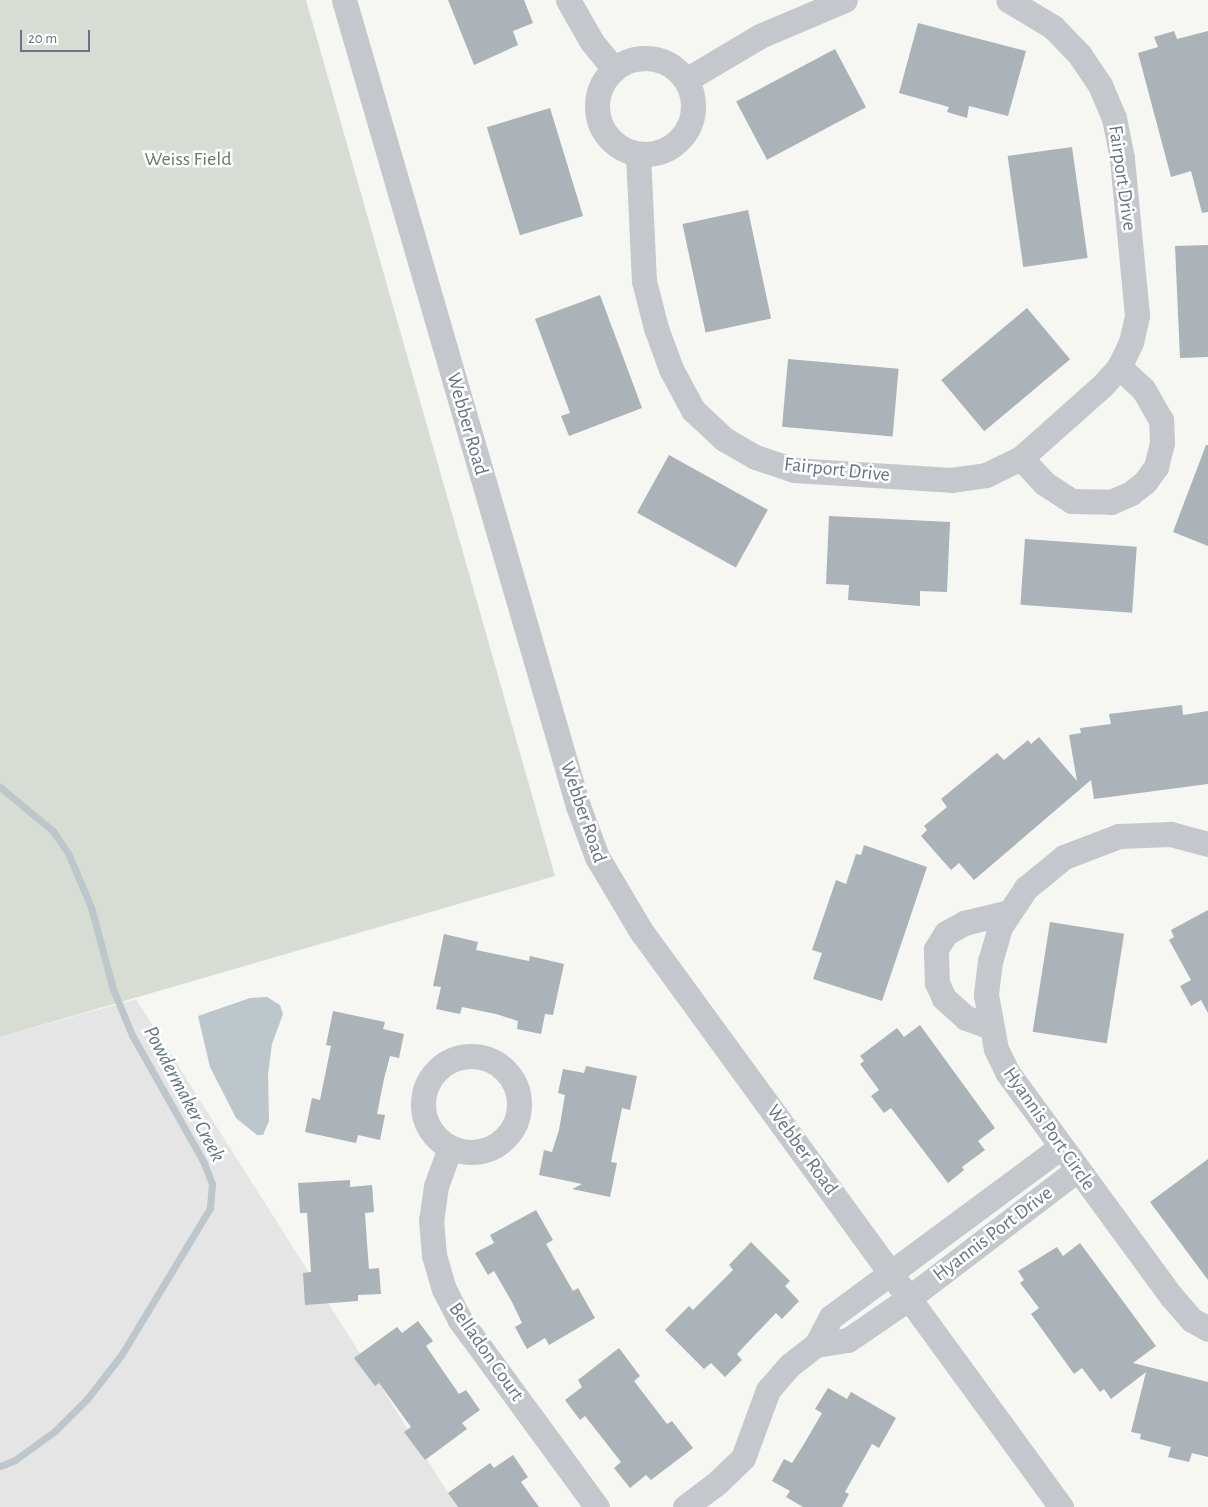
<!DOCTYPE html>
<style>
body{margin:0}
#map{position:relative;width:1208px;height:1507px;overflow:hidden;background:#f6f6f3;font-family:"Alegreya Sans",sans-serif}
div>[style]{position:absolute}
.built>*{inset:0;background:#e4e5e4}
.green>*{inset:0;background:#d7ddd4}
.water>*{inset:0;background:#bcc6cb}
.stream>*{height:7px;margin:-3.5px;padding:0 3.5px;transform-origin:3.5px;border-radius:3.5px;background:#bcc6cb}
.building>*{inset:0;background:#abb2b8;transform-origin:0 0}
.minor>*{height:25px;margin:-12.5px;padding:0 12.5px;transform-origin:12.5px;border-radius:12.5px;background:#c4c7cb}
.minor>.ring{margin:-12.5px;padding:0;box-sizing:content-box;background:none;border:25px solid #c4c7cb;border-radius:50%}
span{translate:-50% -50%;white-space:nowrap;text-align:center;line-height:1.15;-webkit-text-stroke:5px #fff;paint-order:stroke}
.park-label{font-size:20px;color:#677b64}
.street-label{font-size:20px;color:#667484}
.water-label{font-size:21px;color:#617680;font-style:italic}
.scale{position:absolute;left:20px;top:30px;width:70px;height:22px;box-sizing:border-box;border:2px solid #667484;border-top:0;padding-left:6px;font-size:15px;line-height:18px;white-space:nowrap;color:#667484;-webkit-text-stroke:4px #fff;paint-order:stroke}
</style>
<div id="map">
<div class="built">
<i style="clip-path:polygon(136px 999px,457px 1507px,0 1507px,0 1037px)"></i>
</div>
<div class="green">
<i style="clip-path:polygon(0 0,306px 0,555px 876px,0 1037px)"></i>
</div>
<div class="water">
<i style="clip-path:polygon(267px 997px,280px 1005px,283px 1014px,272px 1044px,268px 1074px,269px 1121px,263px 1135px,257px 1135px,236px 1118px,210px 1067px,198px 1016px,250px 998px)"></i>
</div>
<div class="stream">
<i style="left:0;top:787px;width:69px;rotate:39.7deg"></i>
<i style="left:53px;top:831px;width:27px;rotate:56deg"></i>
<i style="left:68px;top:853px;width:59px;rotate:66.9deg"></i>
<i style="left:91px;top:907px;width:85px;rotate:75deg"></i>
<i style="left:113px;top:989px;width:50px;rotate:67.6deg"></i>
<i style="left:132px;top:1035px;width:147px;rotate:60.6deg"></i>
<i style="left:204px;top:1163px;width:22px;rotate:69deg"></i>
<i style="left:212px;top:1184px;width:24px;rotate:95deg"></i>
<i style="left:210px;top:1208px;width:170px;rotate:121.1deg"></i>
<i style="left:122px;top:1354px;width:57px;rotate:127.9deg"></i>
<i style="left:87px;top:1399px;width:45px;rotate:135deg"></i>
<i style="left:55px;top:1431px;width:49px;rotate:144.1deg"></i>
<i style="left:15px;top:1460px;width:16px;rotate:158deg"></i>
</div>
<div class="building">
<i style="clip-path:polygon(448px 0,524px 0,533px 23px,513px 31px,518px 45px,474px 65px)"></i>
<i style="clip-path:polygon(918px 23px,1026px 51px,1008px 116px,969px 106px,967px 118px,947px 112px,949px 107px,899px 93px)"></i>
<i style="clip-path:polygon(1174px 31px,1177px 39px,1208px 31px,1208px 212px,1202px 213px,1191px 171px,1171px 177px,1138px 53px,1158px 47px,1154px 37px)"></i>
<i style="left:835px;top:49px;width:66px;height:112px;rotate:62deg"></i>
<i style="left:550px;top:108px;width:113px;height:66px;rotate:73deg"></i>
<i style="left:1072px;top:147px;width:112px;height:65px;rotate:82deg"></i>
<i style="left:748px;top:210px;width:111px;height:67px;rotate:78deg"></i>
<i style="clip-path:polygon(1208px 245px,1208px 357px,1180px 358px,1175px 246px)"></i>
<i style="clip-path:polygon(600px 295px,642px 408px,569px 436px,561px 416px,570px 413px,535px 319px)"></i>
<i style="left:1027px;top:308px;width:67px;height:112px;rotate:50deg"></i>
<i style="left:788px;top:359px;width:111px;height:68px;rotate:5deg"></i>
<i style="clip-path:polygon(1206px 445px,1208px 445px,1208px 546px,1173px 532px)"></i>
<i style="left:669px;top:455px;width:113px;height:66px;rotate:29deg"></i>
<i style="clip-path:polygon(829px 516px,950px 522px,947px 592px,920px 591px,920px 606px,848px 600px,849px 585px,826px 584px)"></i>
<i style="left:1025px;top:539px;width:112px;height:66px;rotate:4deg"></i>
<i style="clip-path:polygon(1182px 705px,1183px 715px,1208px 711px,1208px 784px,1094px 799px,1091px 780px,974px 880px,959px 863px,951px 870px,921px 836px,927px 830px,924px 826px,947px 807px,941px 799px,997px 753px,1004px 760px,1028px 740px,1031px 744px,1039px 737px,1077px 781px,1069px 735px,1081px 733px,1080px 728px,1111px 724px,1109px 714px)"></i>
<i style="clip-path:polygon(864px 845px,927px 867px,882px 1001px,813px 979px,822px 953px,812px 950px,836px 880px,846px 884px,856px 854px,861px 855px)"></i>
<i style="clip-path:polygon(1208px 910px,1208px 1013px,1201px 1000px,1191px 1006px,1180px 986px,1191px 980px,1169px 940px,1174px 937px,1171px 930px)"></i>
<i style="left:1050px;top:922px;width:75px;height:111px;rotate:9deg"></i>
<i style="clip-path:polygon(444px 934px,478px 942px,476px 950px,529px 961px,530px 956px,564px 964px,553px 1015px,545px 1014px,541px 1034px,517px 1029px,518px 1021px,496px 1014px,462px 1007px,460px 1014px,436px 1009px,441px 987px,433px 986px)"></i>
<i style="clip-path:polygon(333px 1011px,385px 1022px,383px 1029px,404px 1034px,399px 1058px,390px 1056px,384px 1079px,377px 1114px,385px 1115px,380px 1140px,358px 1135px,356px 1143px,305px 1132px,312px 1098px,320px 1100px,331px 1046px,326px 1045px)"></i>
<i style="clip-path:polygon(920px 1025px,995px 1128px,978px 1141px,985px 1150px,962px 1167px,964px 1170px,948px 1183px,891px 1108px,884px 1113px,871px 1096px,879px 1090px,860px 1064px,864px 1061px,860px 1056px,897px 1028px,904px 1037px)"></i>
<i style="clip-path:polygon(586px 1066px,637px 1076px,630px 1110px,622px 1108px,611px 1162px,617px 1163px,610px 1197px,572px 1189px,582px 1184px,539px 1175px,544px 1150px,552px 1152px,559px 1130px,565px 1095px,558px 1093px,563px 1069px,584px 1073px)"></i>
<i style="clip-path:polygon(1208px 1159px,1208px 1280px,1150px 1202px)"></i>
<i style="clip-path:polygon(350px 1180px,350px 1187px,372px 1185px,374px 1212px,365px 1213px,367px 1243px,369px 1269px,379px 1268px,381px 1294px,358px 1295px,358px 1301px,305px 1305px,303px 1273px,311px 1272px,307px 1213px,300px 1213px,298px 1183px)"></i>
<i style="clip-path:polygon(536px 1210px,553px 1240px,546px 1244px,573px 1291px,578px 1288px,595px 1318px,549px 1345px,545px 1338px,527px 1349px,515px 1327px,522px 1323px,512px 1302px,494px 1271px,488px 1275px,475px 1253px,494px 1243px,490px 1235px)"></i>
<i style="clip-path:polygon(751px 1242px,790px 1281px,785px 1286px,799px 1301px,782px 1319px,776px 1313px,752px 1338px,737px 1354px,742px 1360px,725px 1377px,711px 1363px,704px 1369px,665px 1330px,689px 1306px,693px 1310px,733px 1270px,729px 1265px)"></i>
<i style="clip-path:polygon(1080px 1243px,1156px 1346px,1133px 1363px,1208px 1382px,1208px 1457px,1192px 1453px,1189px 1462px,1168px 1457px,1171px 1447px,1140px 1439px,1141px 1434px,1131px 1432px,1146px 1372px,1111px 1399px,1104px 1389px,1100px 1392px,1082px 1368px,1074px 1374px,1031px 1314px,1039px 1308px,1020px 1283px,1024px 1280px,1018px 1271px,1057px 1247px,1063px 1256px)"></i>
<i style="clip-path:polygon(418px 1321px,433px 1341px,426px 1346px,439px 1365px,459px 1394px,466px 1390px,480px 1410px,462px 1423px,467px 1429px,425px 1460px,404px 1432px,411px 1427px,379px 1383px,375px 1386px,354px 1358px,397px 1327px,402px 1333px)"></i>
<i style="clip-path:polygon(619px 1348px,640px 1376px,634px 1381px,667px 1424px,672px 1421px,693px 1448px,651px 1480px,646px 1475px,630px 1488px,614px 1468px,621px 1462px,585px 1416px,580px 1420px,565px 1400px,582px 1387px,578px 1380px)"></i>
<i style="clip-path:polygon(828px 1388px,847px 1399px,851px 1392px,896px 1418px,879px 1448px,872px 1444px,845px 1492px,849px 1494px,842px 1507px,803px 1507px,786px 1497px,790px 1491px,772px 1481px,784px 1459px,792px 1463px,804px 1444px,822px 1413px,815px 1409px)"></i>
<i style="clip-path:polygon(513px 1455px,528px 1477px,521px 1482px,539px 1507px,458px 1507px,448px 1493px,490px 1463px,494px 1468px)"></i>
</div>
<div class="minor">
<i style="left:344px;top:0;width:839px;rotate:73.81deg"></i>
<i style="left:578px;top:806px;width:54px;rotate:69.6deg"></i>
<i style="left:597px;top:857px;width:86px;rotate:59.3deg"></i>
<i style="left:641px;top:931px;width:713px;rotate:53.9deg"></i>
<i style="left:568px;top:0;width:48px;rotate:60.3deg"></i>
<i style="left:592px;top:42px;width:35px;rotate:51deg"></i>
<i class="ring" style="left:597px;top:58px;width:71px;height:71px"></i>
<i style="left:686px;top:80px;width:86px;rotate:-30.7deg"></i>
<i style="left:760px;top:36px;width:92px;rotate:-23deg"></i>
<i style="left:638px;top:154px;width:127px;rotate:87.3deg"></i>
<i style="left:644px;top:281px;width:49px;rotate:75.7deg"></i>
<i style="left:656px;top:328px;width:44px;rotate:69.9deg"></i>
<i style="left:671px;top:369px;width:47px;rotate:61.8deg"></i>
<i style="left:693px;top:410px;width:42px;rotate:43.1deg"></i>
<i style="left:724px;top:439px;width:36px;rotate:30deg"></i>
<i style="left:755px;top:457px;width:41px;rotate:18.4deg"></i>
<i style="left:794px;top:470px;width:157px;rotate:3.6deg"></i>
<i style="left:951px;top:480px;width:35px;rotate:-8deg"></i>
<i style="left:986px;top:475px;width:39px;rotate:-26deg"></i>
<i style="left:1021px;top:458px;width:110px;rotate:-41.7deg"></i>
<i style="left:1103px;top:385px;width:24px;rotate:-48deg"></i>
<i style="left:1119px;top:367px;width:28px;rotate:-64deg"></i>
<i style="left:1131px;top:342px;width:28px;rotate:-77deg"></i>
<i style="left:1137px;top:315px;width:158px;rotate:-95.5deg"></i>
<i style="left:1122px;top:158px;width:41px;rotate:-101.3deg"></i>
<i style="left:1114px;top:118px;width:36px;rotate:-113deg"></i>
<i style="left:1100px;top:85px;width:36px;rotate:-124deg"></i>
<i style="left:1080px;top:55px;width:39px;rotate:-134deg"></i>
<i style="left:1053px;top:27px;width:52px;rotate:-149deg"></i>
<i style="left:1021px;top:458px;width:34px;rotate:47deg"></i>
<i style="left:1044px;top:483px;width:33px;rotate:33deg"></i>
<i style="left:1072px;top:501px;width:39px;rotate:1deg"></i>
<i style="left:1111px;top:502px;width:22px;rotate:-24deg"></i>
<i style="left:1131px;top:493px;width:18px;rotate:-38deg"></i>
<i style="left:1145px;top:482px;width:19px;rotate:-54deg"></i>
<i style="left:1156px;top:467px;width:25px;rotate:-76deg"></i>
<i style="left:1162px;top:443px;width:23px;rotate:-92deg"></i>
<i style="left:1161px;top:420px;width:36px;rotate:-120deg"></i>
<i style="left:1143px;top:389px;width:33px;rotate:-137deg"></i>
<i style="left:1208px;top:844px;width:39px;rotate:-165deg"></i>
<i style="left:1170px;top:834px;width:51px;rotate:177.8deg"></i>
<i style="left:1119px;top:836px;width:59px;rotate:159.1deg"></i>
<i style="left:1064px;top:857px;width:49px;rotate:140.8deg"></i>
<i style="left:1026px;top:888px;width:47px;rotate:123.7deg"></i>
<i style="left:1000px;top:927px;width:35px;rotate:106deg"></i>
<i style="left:990px;top:961px;width:34px;rotate:97deg"></i>
<i style="left:986px;top:995px;width:55px;rotate:79.5deg"></i>
<i style="left:996px;top:1049px;width:25px;rotate:64deg"></i>
<i style="left:1007px;top:1072px;width:278px;rotate:53.8deg"></i>
<i style="left:1171px;top:1296px;width:32px;rotate:49deg"></i>
<i style="left:1192px;top:1320px;width:18px;rotate:29deg"></i>
<i style="left:991px;top:1027px;width:27px;rotate:-160deg"></i>
<i style="left:966px;top:1018px;width:30px;rotate:-138deg"></i>
<i style="left:944px;top:998px;width:17px;rotate:-115deg"></i>
<i style="left:937px;top:983px;width:34px;rotate:-92deg"></i>
<i style="left:936px;top:949px;width:19px;rotate:-58deg"></i>
<i style="left:946px;top:933px;width:21px;rotate:-29deg"></i>
<i style="left:964px;top:923px;width:46px;rotate:-13.7deg"></i>
<i class="ring" style="left:423px;top:1056px;width:71px;height:71px"></i>
<i style="left:450px;top:1148px;width:40px;rotate:110.2deg"></i>
<i style="left:436px;top:1186px;width:34px;rotate:98deg"></i>
<i style="left:431px;top:1220px;width:35px;rotate:85deg"></i>
<i style="left:434px;top:1255px;width:35px;rotate:74deg"></i>
<i style="left:444px;top:1289px;width:35px;rotate:63deg"></i>
<i style="left:460px;top:1320px;width:232px;rotate:53.8deg"></i>
<i style="left:816px;top:1345px;width:32px;rotate:-9deg"></i>
<i style="left:848px;top:1340px;width:74px;rotate:-34.5deg"></i>
<i style="left:909px;top:1298px;width:211px;rotate:-37.3deg"></i>
<i style="left:685px;top:1507px;width:40px;rotate:-37deg"></i>
<i style="left:717px;top:1483px;width:36px;rotate:-44deg"></i>
<i style="left:743px;top:1458px;width:72px;rotate:-69.8deg"></i>
<i style="left:768px;top:1390px;width:33px;rotate:-49deg"></i>
<i style="left:790px;top:1365px;width:33px;rotate:-38deg"></i>
<i style="left:816px;top:1345px;width:32px;rotate:-62deg"></i>
<i style="left:831px;top:1317px;width:286px;rotate:-36.5deg"></i>
</div>
<div class="park-label">
<span style="left:188px;top:159px">Weiss Field</span>
</div>
<div class="street-label">
<span style="left:1122px;top:178px;rotate:82deg">Fairport Drive</span>
<span style="left:467px;top:424px;rotate:74deg">Webber Road</span>
<span style="left:837px;top:470px;rotate:6deg">Fairport Drive</span>
<span style="left:583px;top:812px;rotate:71deg">Webber Road</span>
<span style="left:1049px;top:1129px;rotate:55deg">Hyannis Port Circle</span>
<span style="left:802px;top:1150px;rotate:54deg">Webber Road</span>
<span style="left:993px;top:1234px;rotate:-37deg">Hyannis Port Drive</span>
<span style="left:486px;top:1352px;rotate:55deg">Belladon Court</span>
</div>
<div class="water-label">
<span style="left:184px;top:1094px;rotate:62deg">Powdermaker Creek</span>
</div>
<div class="scale">20 m</div>
</div>
